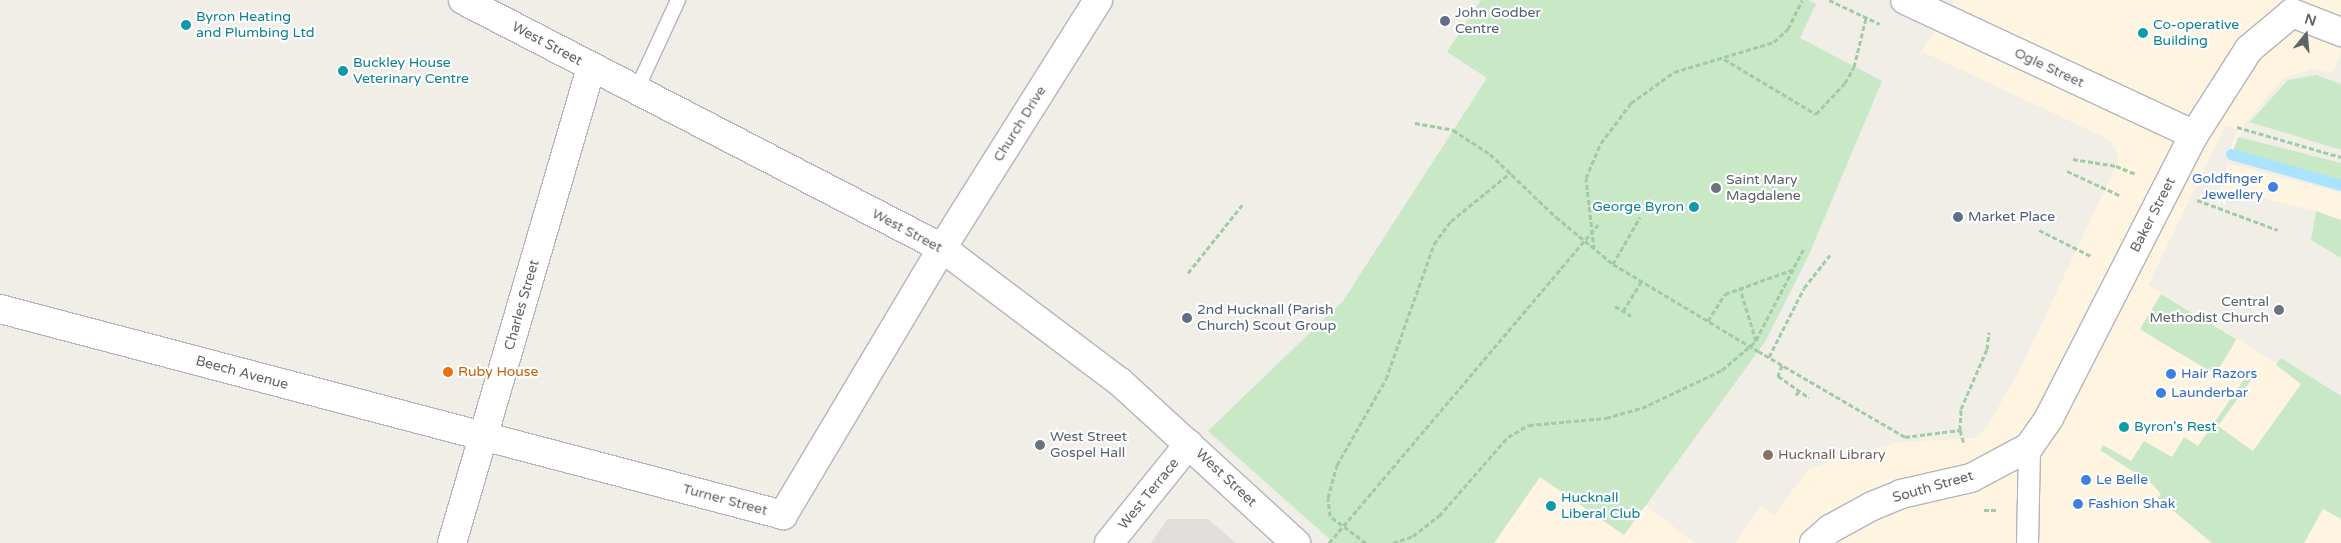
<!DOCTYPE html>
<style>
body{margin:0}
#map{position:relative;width:2341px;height:543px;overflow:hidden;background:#f1eee8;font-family:"Varela Round",sans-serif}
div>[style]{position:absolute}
.commercial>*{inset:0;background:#fef4e0}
.industrial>*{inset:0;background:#e0ddda}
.green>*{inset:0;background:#c9e8c5;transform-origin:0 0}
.stream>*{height:11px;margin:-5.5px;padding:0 5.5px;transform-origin:5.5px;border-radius:5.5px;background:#aae3ff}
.path>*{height:3px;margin-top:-1.5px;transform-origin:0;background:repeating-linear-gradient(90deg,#9fcca6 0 5px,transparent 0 7.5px)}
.roads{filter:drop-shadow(1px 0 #b3b6ba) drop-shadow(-1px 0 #b3b6ba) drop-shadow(0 1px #b3b6ba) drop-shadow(0 -1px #b3b6ba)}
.service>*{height:14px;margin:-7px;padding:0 7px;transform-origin:7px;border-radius:7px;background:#fff}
.pedestrian>*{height:21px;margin:-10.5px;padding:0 10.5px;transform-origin:10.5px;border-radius:10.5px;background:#fff}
.minor>*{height:28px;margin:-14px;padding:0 14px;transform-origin:14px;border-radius:14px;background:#fff}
.tertiary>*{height:28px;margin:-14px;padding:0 14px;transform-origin:14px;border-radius:14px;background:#fff}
.dots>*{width:14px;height:14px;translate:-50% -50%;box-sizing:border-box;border:2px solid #fff;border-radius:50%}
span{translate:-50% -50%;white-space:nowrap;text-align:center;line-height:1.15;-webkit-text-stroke:4.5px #fff;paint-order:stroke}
.service-label{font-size:14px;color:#4e5e75}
.left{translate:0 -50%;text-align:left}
.culture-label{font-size:14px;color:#0d838f}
.right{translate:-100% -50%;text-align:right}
.street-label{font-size:14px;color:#5f6468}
.shop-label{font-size:14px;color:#366cbe}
.worship-label{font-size:14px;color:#5b616d}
.food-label{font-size:14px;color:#c56008}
.education-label{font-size:14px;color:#785e54}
.north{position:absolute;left:2281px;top:10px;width:50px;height:50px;-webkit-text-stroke:4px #fff;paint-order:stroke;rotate:17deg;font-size:14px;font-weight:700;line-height:20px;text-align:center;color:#5f6468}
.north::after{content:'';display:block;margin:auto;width:18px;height:22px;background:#5f6468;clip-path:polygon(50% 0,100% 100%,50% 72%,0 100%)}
</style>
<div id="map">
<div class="commercial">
<i style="clip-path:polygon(1955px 0,2341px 0,2341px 50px,2333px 73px,2313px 69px,2284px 78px,2246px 121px,2228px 163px,2341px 193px,2341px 258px,2311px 240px,2316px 211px,2221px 188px,2233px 142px,2238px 129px,2225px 126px,2148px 285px,2341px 402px,2341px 543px,1735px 543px,1761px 506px,1774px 516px,1808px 469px,1898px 442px,1975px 438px,1987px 427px,2021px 367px,2118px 162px,2116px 149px,2108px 139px,1921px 51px)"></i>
<i style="clip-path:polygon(1540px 477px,1624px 535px,1645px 505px,1695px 543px,1494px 543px)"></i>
</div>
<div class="industrial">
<i style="clip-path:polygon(1168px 519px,1208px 519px,1236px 543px,1151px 543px)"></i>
</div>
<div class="green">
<i style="clip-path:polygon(1481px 0,1808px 0,1816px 4px,1800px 38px,1882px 81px,1808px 257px,1765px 342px,1624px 535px,1540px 477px,1494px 543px,1334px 543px,1208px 431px,1343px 301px,1487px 78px,1447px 52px)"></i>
<i style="clip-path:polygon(2316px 75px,2341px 84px,2341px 150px,2250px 122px,2288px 80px)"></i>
<i style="clip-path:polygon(2238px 137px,2341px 163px,2341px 190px,2230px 160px)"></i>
<i style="clip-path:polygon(2316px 211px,2341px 220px,2341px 258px,2311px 240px)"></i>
<i style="left:2161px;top:294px;width:88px;height:41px;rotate:31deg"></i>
<i style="clip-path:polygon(2281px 358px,2341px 396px,2341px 519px,2323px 509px,2304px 543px,2212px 543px,2158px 498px,2161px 494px,2152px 484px,2100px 450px,2103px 445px,2131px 461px,2144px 441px,2172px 457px,2184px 437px,2198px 446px,2252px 368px,2257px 372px,2218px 426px,2253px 451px,2301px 384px,2276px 365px)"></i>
</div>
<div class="stream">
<i style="left:2231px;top:154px;width:114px;rotate:15.7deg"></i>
</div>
<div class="path">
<i style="left:1829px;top:0;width:56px;rotate:25.2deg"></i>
<i style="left:1724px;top:59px;width:107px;rotate:30.9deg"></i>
<i style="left:1816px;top:114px;width:42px;rotate:-46.9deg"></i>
<i style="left:1845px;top:83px;width:18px;rotate:-61deg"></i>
<i style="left:1854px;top:67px;width:50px;rotate:-76.2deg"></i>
<i style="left:1415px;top:123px;width:39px;rotate:10deg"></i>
<i style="left:1453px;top:130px;width:44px;rotate:33deg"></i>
<i style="left:1490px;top:154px;width:91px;rotate:43.7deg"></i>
<i style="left:1556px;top:217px;width:74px;rotate:39.5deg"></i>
<i style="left:1613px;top:264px;width:169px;rotate:31deg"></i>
<i style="left:1758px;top:351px;width:170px;rotate:30.3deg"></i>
<i style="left:1905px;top:437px;width:55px;rotate:-7.3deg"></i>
<i style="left:1960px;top:430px;width:15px;rotate:74deg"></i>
<i style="left:2237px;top:127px;width:108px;rotate:16.1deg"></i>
<i style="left:2073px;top:159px;width:44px;rotate:9.2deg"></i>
<i style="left:2116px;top:166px;width:22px;rotate:22deg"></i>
<i style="left:2067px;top:171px;width:60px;rotate:24.8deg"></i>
<i style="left:2197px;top:200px;width:86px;rotate:20.3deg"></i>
<i style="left:2039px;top:230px;width:60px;rotate:26.6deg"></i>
<i style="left:1594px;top:249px;width:71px;rotate:-96.4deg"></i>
<i style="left:1586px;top:178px;width:38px;rotate:-67deg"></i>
<i style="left:1601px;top:143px;width:50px;rotate:-53.1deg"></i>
<i style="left:1631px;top:103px;width:53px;rotate:-35.8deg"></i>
<i style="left:1674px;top:72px;width:104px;rotate:-16.7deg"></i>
<i style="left:1774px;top:42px;width:19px;rotate:-43deg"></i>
<i style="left:1788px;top:29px;width:32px;rotate:-64deg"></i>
<i style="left:1613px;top:264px;width:54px;rotate:-60.1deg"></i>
<i style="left:1188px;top:273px;width:87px;rotate:-51.5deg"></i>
<i style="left:1615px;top:306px;width:19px;rotate:32deg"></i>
<i style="left:1623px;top:311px;width:34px;rotate:-58deg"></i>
<i style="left:1708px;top:321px;width:32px;rotate:-58deg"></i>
<i style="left:1725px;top:294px;width:73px;rotate:-19.9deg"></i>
<i style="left:1756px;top:340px;width:102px;rotate:-62.4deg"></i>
<i style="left:1769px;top:357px;width:77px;rotate:-63.1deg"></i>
<i style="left:1804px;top:288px;width:42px;rotate:-51.8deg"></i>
<i style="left:1782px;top:365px;width:12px;rotate:110deg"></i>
<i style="left:1778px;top:376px;width:38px;rotate:35deg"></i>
<i style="left:1796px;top:395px;width:5px;rotate:-53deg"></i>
<i style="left:1960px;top:430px;width:21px;rotate:-87deg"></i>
<i style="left:1961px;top:409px;width:65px;rotate:-66.6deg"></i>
<i style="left:1987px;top:349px;width:17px;rotate:-83deg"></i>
<i style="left:1984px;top:510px;width:14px"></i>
<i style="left:1329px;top:543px;width:417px;rotate:-49.8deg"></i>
<i style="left:1366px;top:543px;width:45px;rotate:-143.1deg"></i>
<i style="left:1330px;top:516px;width:18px;rotate:-96deg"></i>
<i style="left:1328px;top:498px;width:34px;rotate:-75deg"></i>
<i style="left:1337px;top:465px;width:99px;rotate:-60.3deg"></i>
<i style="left:1386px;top:379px;width:143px;rotate:-70.4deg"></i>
<i style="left:1434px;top:244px;width:29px;rotate:-54deg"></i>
<i style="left:1451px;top:221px;width:77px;rotate:-39.2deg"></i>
<i style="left:1393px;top:543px;width:21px;rotate:-19deg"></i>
<i style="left:1413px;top:536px;width:33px;rotate:-38deg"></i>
<i style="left:1439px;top:516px;width:105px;rotate:-48.9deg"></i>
<i style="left:1508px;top:437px;width:24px;rotate:-30deg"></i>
<i style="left:1529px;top:425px;width:77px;rotate:-5.2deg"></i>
<i style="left:1606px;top:418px;width:37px;rotate:-16deg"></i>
<i style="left:1642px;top:408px;width:89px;rotate:-25.4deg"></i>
<i style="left:1722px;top:370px;width:45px;rotate:-40.5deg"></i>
<i style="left:1756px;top:341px;width:55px;rotate:-106.8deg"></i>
</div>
<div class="roads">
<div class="service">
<i style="left:636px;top:91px;width:100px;rotate:-65.2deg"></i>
</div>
<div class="pedestrian">
<i style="left:2027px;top:543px;width:96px;rotate:-88.8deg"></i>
</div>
<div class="minor">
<i style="left:1905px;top:0;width:319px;rotate:25deg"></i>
<i style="left:0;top:309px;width:810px;rotate:14.74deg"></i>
<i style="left:783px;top:515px;width:311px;rotate:-59.2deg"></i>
<i style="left:942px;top:248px;width:293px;rotate:-57.8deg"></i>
<i style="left:452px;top:543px;width:496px;rotate:-73.7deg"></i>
<i style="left:1109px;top:543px;width:127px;rotate:-51.1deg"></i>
</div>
<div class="tertiary">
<i style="left:463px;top:0;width:539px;rotate:27.37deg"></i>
<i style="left:942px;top:248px;width:223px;rotate:37deg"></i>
<i style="left:1120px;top:382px;width:239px;rotate:42.5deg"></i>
<i style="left:2292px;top:13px;width:53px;rotate:21.2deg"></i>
<i style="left:1814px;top:543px;width:21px;rotate:-41deg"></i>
<i style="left:1830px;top:529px;width:48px;rotate:-28.7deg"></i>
<i style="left:1872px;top:506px;width:31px;rotate:-22deg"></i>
<i style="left:1901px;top:494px;width:72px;rotate:-12.9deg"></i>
<i style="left:1971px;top:478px;width:66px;rotate:-28.1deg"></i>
<i style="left:2029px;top:447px;width:35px;rotate:-55deg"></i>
<i style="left:2049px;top:418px;width:318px;rotate:-62.9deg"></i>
<i style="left:2194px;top:135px;width:102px;rotate:-57.4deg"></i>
<i style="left:2249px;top:49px;width:56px;rotate:-39.9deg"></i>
</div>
</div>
<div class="dots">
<i style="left:1445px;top:21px;background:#5c6f8a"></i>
<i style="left:186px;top:25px;background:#0f9aa8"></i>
<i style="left:2143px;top:33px;background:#0f9aa8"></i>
<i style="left:343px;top:71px;background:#0f9aa8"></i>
<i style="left:2273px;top:187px;background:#3f7fe0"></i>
<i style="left:1716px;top:188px;background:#6b7280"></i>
<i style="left:1694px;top:207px;background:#0f9aa8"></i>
<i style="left:1958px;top:217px;background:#5c6f8a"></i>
<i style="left:2279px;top:310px;background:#6b7280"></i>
<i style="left:1187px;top:318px;background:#5c6f8a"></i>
<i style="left:448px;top:372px;background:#e8710a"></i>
<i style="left:2171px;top:374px;background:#3f7fe0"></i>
<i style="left:2161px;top:393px;background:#3f7fe0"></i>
<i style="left:2124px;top:427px;background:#0f9aa8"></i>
<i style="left:1040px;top:445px;background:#6b7280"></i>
<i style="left:1768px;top:455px;background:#8d6e63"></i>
<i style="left:2086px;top:480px;background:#3f7fe0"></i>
<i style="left:2078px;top:504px;background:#3f7fe0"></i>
<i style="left:1551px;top:506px;background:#0f9aa8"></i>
</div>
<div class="service-label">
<span class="left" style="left:1455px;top:21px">John Godber<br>Centre</span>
<span class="left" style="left:1968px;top:217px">Market Place</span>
<span class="left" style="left:1197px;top:318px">2nd Hucknall (Parish<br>Church) Scout Group</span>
</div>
<div class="culture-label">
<span class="left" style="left:196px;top:25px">Byron Heating<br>and Plumbing Ltd</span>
<span class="left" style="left:2153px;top:33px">Co-operative<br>Building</span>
<span class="left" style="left:353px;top:71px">Buckley House<br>Veterinary Centre</span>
<span class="right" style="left:1684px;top:207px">George Byron</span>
<span class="left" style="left:2134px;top:427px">Byron's Rest</span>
<span class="left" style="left:1561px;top:506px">Hucknall<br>Liberal Club</span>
</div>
<div class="street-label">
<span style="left:547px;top:44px;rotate:28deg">West Street</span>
<span style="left:2049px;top:68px;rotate:25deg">Ogle Street</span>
<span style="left:1020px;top:124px;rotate:-58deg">Church Drive</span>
<span style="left:2153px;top:215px;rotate:-63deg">Baker Street</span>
<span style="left:907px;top:231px;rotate:28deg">West Street</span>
<span style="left:522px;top:305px;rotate:-74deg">Charles Street</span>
<span style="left:242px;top:373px;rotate:15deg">Beech Avenue</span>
<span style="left:1226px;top:478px;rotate:43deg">West Street</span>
<span style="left:1933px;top:487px;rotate:-16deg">South Street</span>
<span style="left:1149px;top:494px;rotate:-51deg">West Terrace</span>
<span style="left:725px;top:500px;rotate:15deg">Turner Street</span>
</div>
<div class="shop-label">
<span class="right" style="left:2263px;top:187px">Goldfinger<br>Jewellery</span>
<span class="left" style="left:2181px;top:374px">Hair Razors</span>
<span class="left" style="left:2171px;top:393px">Launderbar</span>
<span class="left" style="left:2096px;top:480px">Le Belle</span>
<span class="left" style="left:2088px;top:504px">Fashion Shak</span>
</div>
<div class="worship-label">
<span class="left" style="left:1726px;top:188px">Saint Mary<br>Magdalene</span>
<span class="right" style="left:2269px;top:310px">Central<br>Methodist Church</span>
<span class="left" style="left:1050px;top:445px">West Street<br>Gospel Hall</span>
</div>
<div class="food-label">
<span class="left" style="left:458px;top:372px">Ruby House</span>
</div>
<div class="education-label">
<span class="left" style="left:1778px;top:455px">Hucknall Library</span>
</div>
<div class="north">N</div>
</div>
